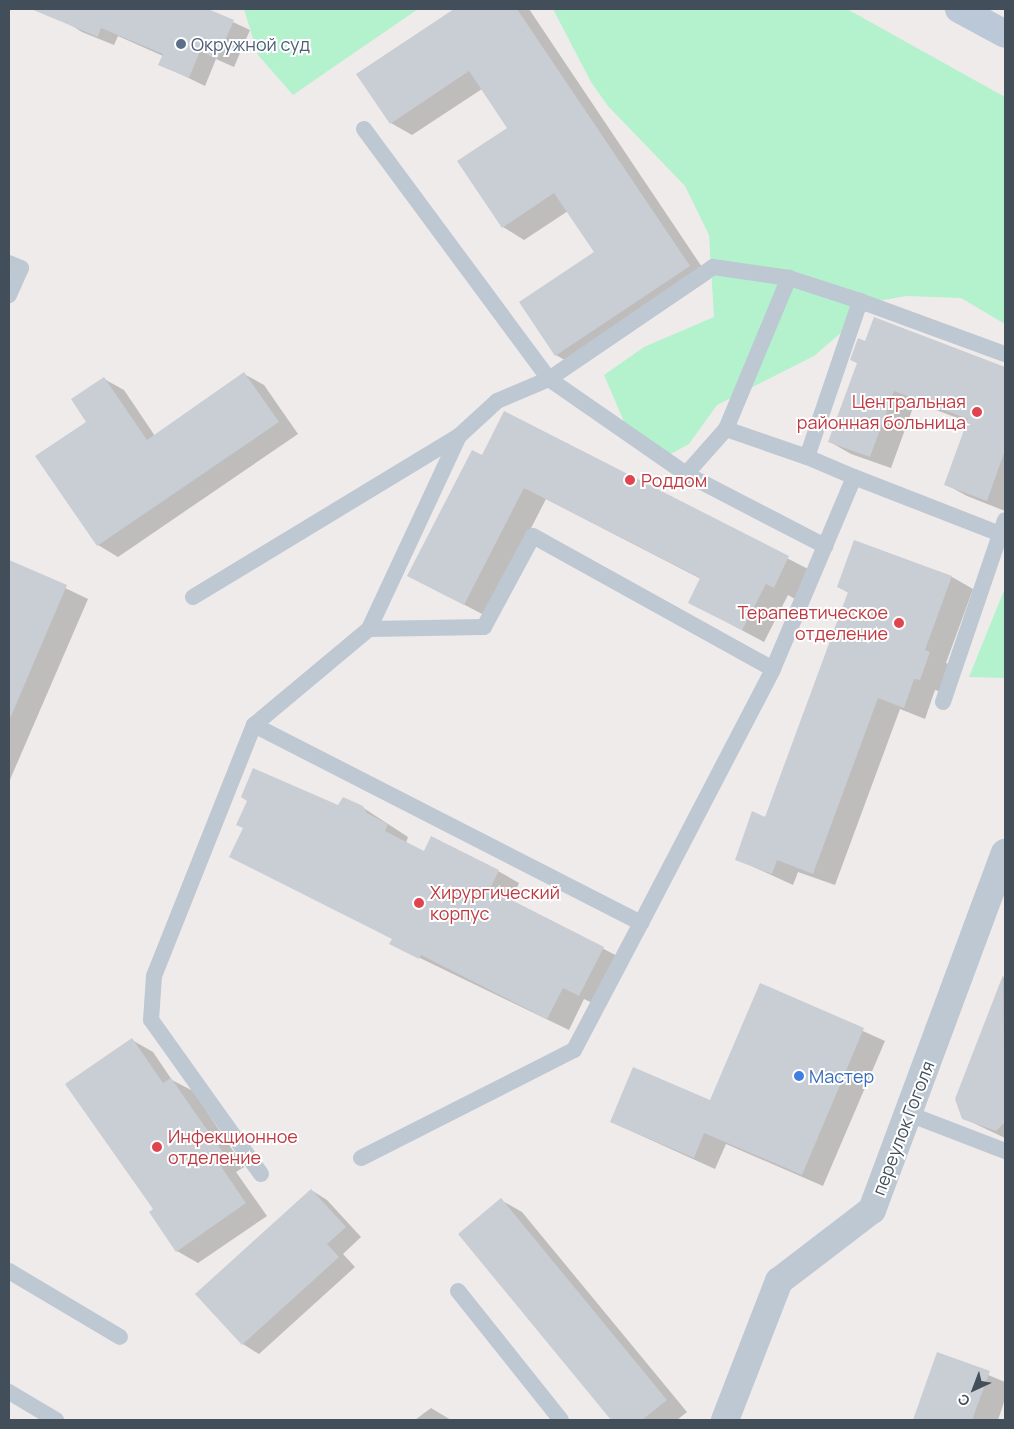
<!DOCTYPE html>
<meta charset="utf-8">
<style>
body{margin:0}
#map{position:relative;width:1014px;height:1429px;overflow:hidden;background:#efebeb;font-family:Manrope,sans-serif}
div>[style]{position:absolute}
.green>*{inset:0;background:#b3f2cd}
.shadow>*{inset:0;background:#0003}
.building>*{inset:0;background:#c9cdd4}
.lane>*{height:16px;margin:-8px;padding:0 8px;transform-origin:8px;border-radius:8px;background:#bdc8d3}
.street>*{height:28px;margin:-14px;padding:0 14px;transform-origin:14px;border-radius:14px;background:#bdc8d3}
.secondary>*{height:28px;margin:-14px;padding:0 14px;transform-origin:14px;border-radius:14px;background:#bbc8d7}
.dots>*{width:14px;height:14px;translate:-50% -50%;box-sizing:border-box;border:2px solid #fff;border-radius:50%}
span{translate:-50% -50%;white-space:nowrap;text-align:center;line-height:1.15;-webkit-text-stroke:4px #fff;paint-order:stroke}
.service-label{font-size:18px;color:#4e5e75}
.left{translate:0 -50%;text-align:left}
.health-label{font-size:18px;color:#be3a42}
.right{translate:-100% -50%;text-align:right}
.shop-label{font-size:18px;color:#366cbe}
.street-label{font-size:18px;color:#424e5a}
.frame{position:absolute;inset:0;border:10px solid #424e5a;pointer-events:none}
.north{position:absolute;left:949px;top:1364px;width:50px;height:50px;-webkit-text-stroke:4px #fff;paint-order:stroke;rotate:223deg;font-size:14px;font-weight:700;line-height:20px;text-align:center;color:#424e5a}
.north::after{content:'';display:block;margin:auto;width:18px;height:22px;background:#424e5a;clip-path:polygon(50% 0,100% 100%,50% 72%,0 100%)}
</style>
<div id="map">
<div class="green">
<i style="clip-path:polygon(244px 9px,418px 9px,293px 95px,258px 55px)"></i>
<i style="clip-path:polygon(553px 9px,847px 9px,1005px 97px,1005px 324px,961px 298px,907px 296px,878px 301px,814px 356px,717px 405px,689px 444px,667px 456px,625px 424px,604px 375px,644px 347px,714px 317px,709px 235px,685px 186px,608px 106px,591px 82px)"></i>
<i style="clip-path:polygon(1005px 588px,1005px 678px,969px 677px)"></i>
</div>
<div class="shadow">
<i style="clip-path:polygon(53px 9px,205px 9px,250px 30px,234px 67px,216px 59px,205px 86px,160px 64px,163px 56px,118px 36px,114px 45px,82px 32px,66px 22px,69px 15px)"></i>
<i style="clip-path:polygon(456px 9px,529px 9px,710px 279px,578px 368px,556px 355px,520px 303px,595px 252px,568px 211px,524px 240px,503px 227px,459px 162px,508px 129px,482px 89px,412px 135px,391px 123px,358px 74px)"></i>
<i style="clip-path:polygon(875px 319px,1005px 368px,1005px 511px,967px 496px,945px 484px,968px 422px,915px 402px,891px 468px,851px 454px,830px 442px)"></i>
<i style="clip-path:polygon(244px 374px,264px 385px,298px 434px,118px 557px,98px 545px,88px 422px,104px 379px,124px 390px,155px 436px)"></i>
<i style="clip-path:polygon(505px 412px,810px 570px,795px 599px,788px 595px,764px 642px,689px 602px,701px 579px,546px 499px,486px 616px,409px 576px,483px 456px)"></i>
<i style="clip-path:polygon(855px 541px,952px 577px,973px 589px,946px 663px,951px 665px,941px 692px,935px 690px,925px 719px,900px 709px,835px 885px,798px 872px,793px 885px,736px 859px,766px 818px,849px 593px,838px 587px)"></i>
<i style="clip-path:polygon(11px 562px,88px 599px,9px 782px,9px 568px)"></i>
<i style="clip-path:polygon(339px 806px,362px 807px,408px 837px,406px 843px,424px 853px,498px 871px,519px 883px,511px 901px,625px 960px,601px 1007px,584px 999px,569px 1030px,391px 944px,393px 940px)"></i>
<i style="clip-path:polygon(1005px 973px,1005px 1138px,963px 1118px,957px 1099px)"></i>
<i style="clip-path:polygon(761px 985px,885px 1041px,823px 1186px,726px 1144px,715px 1169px,611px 1122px,711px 1102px)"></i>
<i style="clip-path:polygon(132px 1040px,153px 1052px,172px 1080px,193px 1091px,244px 1167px,236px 1172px,267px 1216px,198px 1263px,177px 1251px,154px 1210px)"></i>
<i style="clip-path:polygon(311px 1190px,327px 1200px,361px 1237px,343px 1254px,355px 1267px,259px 1354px,243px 1344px)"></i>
<i style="clip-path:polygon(501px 1200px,522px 1212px,687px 1412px,677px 1420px,613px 1420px,459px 1234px)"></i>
<i style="clip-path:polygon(938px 1354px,1005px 1382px,1005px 1399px,998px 1420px,915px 1420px)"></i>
<i style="clip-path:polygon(431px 1408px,451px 1420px,415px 1420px)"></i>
</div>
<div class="building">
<i style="clip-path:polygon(31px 9px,208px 9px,234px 20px,217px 59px,200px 51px,189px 78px,158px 65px,163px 54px,101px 28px,98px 37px)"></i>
<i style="clip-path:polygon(454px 9px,517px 9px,690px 266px,555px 356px,519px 302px,594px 252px,554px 193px,502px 228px,457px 161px,507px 128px,469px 71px,390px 124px,356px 74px)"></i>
<i style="clip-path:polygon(874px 317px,1005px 367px,1005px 450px,987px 501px,944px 485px,968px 419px,894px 391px,870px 457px,828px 442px,857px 363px,850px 360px,858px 338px,865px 341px)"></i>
<i style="clip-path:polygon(244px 372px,279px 422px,97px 546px,35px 456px,86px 422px,71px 399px,104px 377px,147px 440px)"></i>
<i style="clip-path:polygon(504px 411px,789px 556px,774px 588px,766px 584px,742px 630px,688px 603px,700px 578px,524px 488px,464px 605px,407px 576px,472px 450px,482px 455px)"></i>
<i style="clip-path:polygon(854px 540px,952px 576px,925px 650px,930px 652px,920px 680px,914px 679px,904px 708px,878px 698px,813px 874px,777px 860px,772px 874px,735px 860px,752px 811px,765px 817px,848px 592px,837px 587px)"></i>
<i style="clip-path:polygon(9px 560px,67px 585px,9px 721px)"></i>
<i style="clip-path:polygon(253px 768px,338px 805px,343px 797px,363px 806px,367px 813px,388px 824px,385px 831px,424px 851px,431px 836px,499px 870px,490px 889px,604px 947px,579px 996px,563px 988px,547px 1019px,421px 955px,419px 959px,389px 944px,392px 939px,229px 857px,243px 828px,236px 825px,247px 801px,241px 797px)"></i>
<i style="clip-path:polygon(1003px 975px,1005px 1122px,996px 1131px,962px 1119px,955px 1099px)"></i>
<i style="clip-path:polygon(760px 983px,864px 1028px,802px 1175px,704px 1133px,694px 1158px,610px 1122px,633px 1067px,710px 1100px)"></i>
<i style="clip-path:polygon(132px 1038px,163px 1083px,171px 1078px,224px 1154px,216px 1159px,246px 1203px,176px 1252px,149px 1212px,153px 1209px,65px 1084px)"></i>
<i style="clip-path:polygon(311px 1189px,346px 1227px,327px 1244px,339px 1257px,242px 1345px,195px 1294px)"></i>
<i style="clip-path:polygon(501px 1198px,667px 1400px,642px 1420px,611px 1420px,458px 1234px)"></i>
<i style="clip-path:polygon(937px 1352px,990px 1371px,972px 1420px,913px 1420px)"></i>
</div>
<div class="lane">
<i style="left:364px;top:129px;width:311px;rotate:53.5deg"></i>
<i style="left:549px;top:379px;width:199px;rotate:-34.3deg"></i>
<i style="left:713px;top:267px;width:77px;rotate:8.2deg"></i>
<i style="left:9px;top:263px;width:13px;rotate:23deg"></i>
<i style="left:21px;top:268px;width:30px;rotate:114deg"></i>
<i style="left:726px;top:429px;width:164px;rotate:-67.4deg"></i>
<i style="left:789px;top:278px;width:75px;rotate:17.9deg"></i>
<i style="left:686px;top:474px;width:157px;rotate:27.4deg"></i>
<i style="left:854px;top:477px;width:51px;rotate:-156.9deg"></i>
<i style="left:807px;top:457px;width:165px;rotate:-71.2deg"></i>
<i style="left:860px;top:301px;width:154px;rotate:20.1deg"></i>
<i style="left:193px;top:597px;width:311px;rotate:-31.2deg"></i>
<i style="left:369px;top:629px;width:115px;rotate:-1deg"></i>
<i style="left:484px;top:627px;width:103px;rotate:-61.7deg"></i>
<i style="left:533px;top:536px;width:274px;rotate:29deg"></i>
<i style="left:943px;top:702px;width:192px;rotate:-71.2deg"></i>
<i style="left:254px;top:725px;width:435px;rotate:27.1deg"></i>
<i style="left:641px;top:923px;width:286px;rotate:-62.5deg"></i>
<i style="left:773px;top:669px;width:208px;rotate:-67.1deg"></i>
<i style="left:854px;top:477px;width:162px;rotate:21.3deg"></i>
<i style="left:909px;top:1114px;width:103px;rotate:21.1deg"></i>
<i style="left:361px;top:1158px;width:239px;rotate:-26.9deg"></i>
<i style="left:574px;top:1050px;width:144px;rotate:-62.2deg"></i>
<i style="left:261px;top:1174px;width:189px;rotate:-125.5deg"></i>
<i style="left:151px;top:1020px;width:44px;rotate:-86.1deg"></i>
<i style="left:154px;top:976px;width:270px;rotate:-68.3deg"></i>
<i style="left:254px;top:725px;width:150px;rotate:-39.9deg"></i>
<i style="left:369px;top:629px;width:213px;rotate:-65deg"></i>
<i style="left:459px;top:436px;width:52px;rotate:-42.6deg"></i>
<i style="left:497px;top:401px;width:56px;rotate:-22.9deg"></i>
<i style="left:549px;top:379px;width:167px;rotate:34.7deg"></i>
<i style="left:686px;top:474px;width:60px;rotate:-48.4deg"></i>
<i style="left:726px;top:429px;width:86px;rotate:19.1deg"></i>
<i style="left:9px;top:1271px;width:129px;rotate:30.7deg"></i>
<i style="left:458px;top:1291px;width:165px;rotate:51.4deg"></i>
<i style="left:9px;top:1392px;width:55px;rotate:30.8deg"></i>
</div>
<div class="street">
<i style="left:725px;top:1420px;width:149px;rotate:-68.8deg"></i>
<i style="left:779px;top:1281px;width:117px;rotate:-37.4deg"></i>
<i style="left:872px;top:1210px;width:381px;rotate:-69.6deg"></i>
</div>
<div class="secondary">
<i style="left:959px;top:9px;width:52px;rotate:28.5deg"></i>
</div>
<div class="dots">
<i style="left:181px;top:44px;background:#5c6f8a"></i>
<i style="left:977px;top:412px;background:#e0444e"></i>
<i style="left:630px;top:480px;background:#e0444e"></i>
<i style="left:899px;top:623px;background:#e0444e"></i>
<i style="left:419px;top:903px;background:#e0444e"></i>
<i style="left:799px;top:1076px;background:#3f7fe0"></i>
<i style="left:157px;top:1147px;background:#e0444e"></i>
</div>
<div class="service-label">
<span class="left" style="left:191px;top:44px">Окружной суд</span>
</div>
<div class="health-label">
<span class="right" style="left:966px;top:412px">Центральная<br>районная больница</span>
<span class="left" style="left:641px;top:480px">Роддом</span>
<span class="right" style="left:888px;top:623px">Терапевтическое<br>отделение</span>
<span class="left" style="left:430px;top:903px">Хирургический<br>корпус</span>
<span class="left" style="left:168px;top:1147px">Инфекционное<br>отделение</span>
</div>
<div class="shop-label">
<span class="left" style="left:809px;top:1076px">Мастер</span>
</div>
<div class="street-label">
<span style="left:903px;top:1128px;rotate:-69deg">переулок Гоголя</span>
</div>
<div class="frame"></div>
<div class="north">С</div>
</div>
